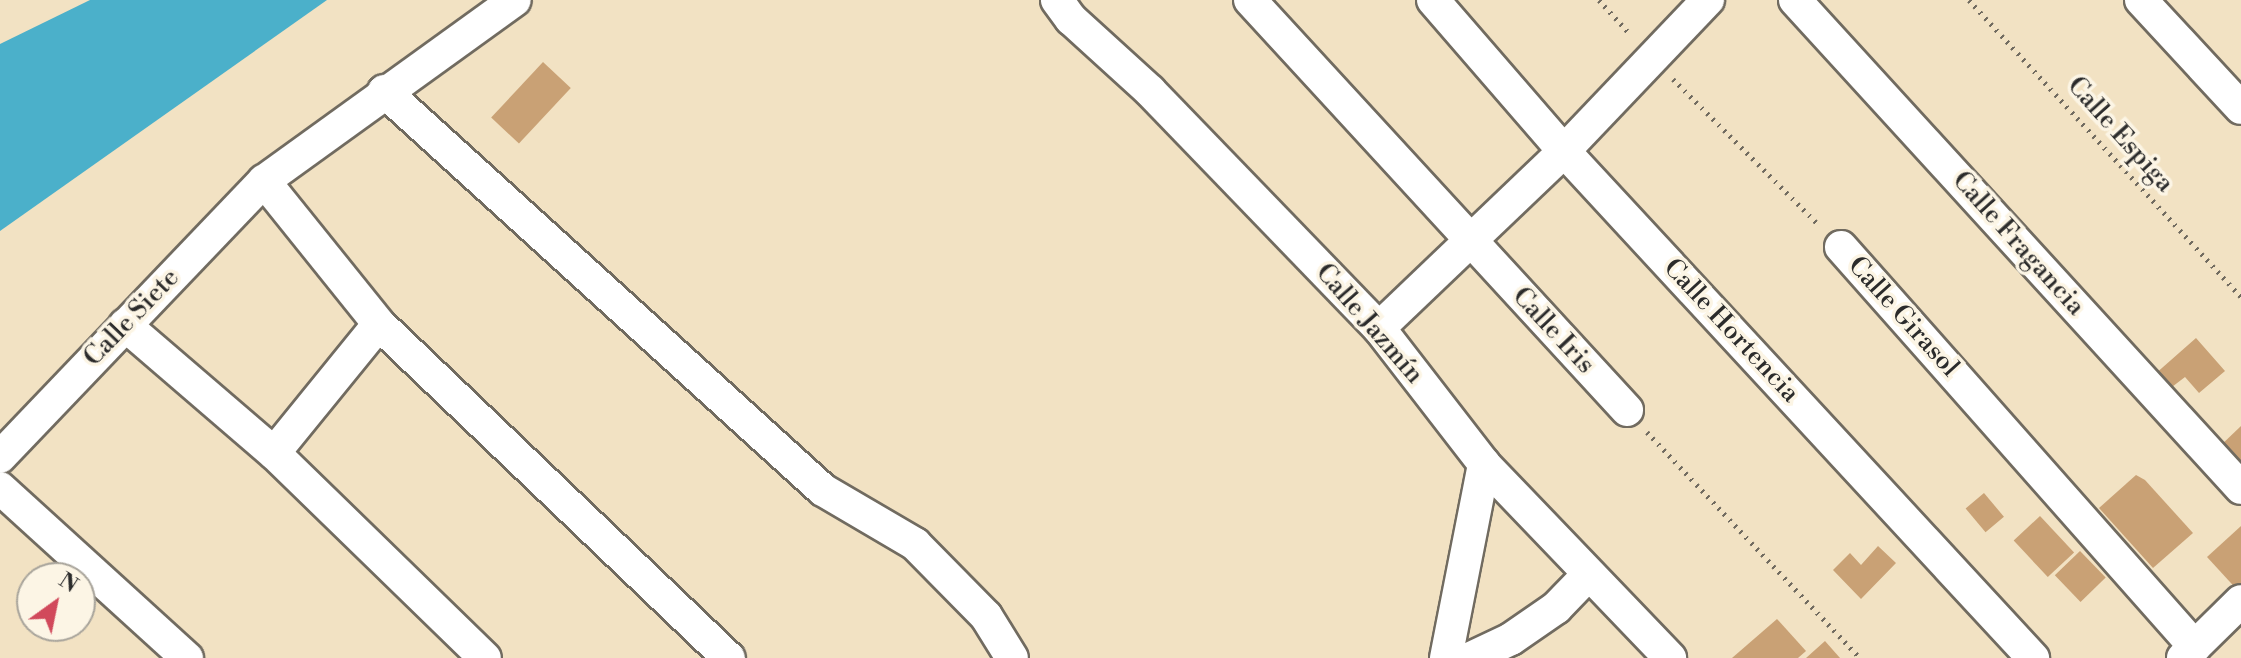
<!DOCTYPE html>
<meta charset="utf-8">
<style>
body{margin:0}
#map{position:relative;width:2241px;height:658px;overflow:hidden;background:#f2e2c3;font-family:"Libre Bodoni",serif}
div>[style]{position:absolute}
.water>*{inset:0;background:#4bb0ca}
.building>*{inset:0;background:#c9a175;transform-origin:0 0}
.path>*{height:5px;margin-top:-2.5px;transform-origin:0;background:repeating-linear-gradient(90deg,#716b60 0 2px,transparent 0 8px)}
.roads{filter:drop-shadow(2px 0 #716b60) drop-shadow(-2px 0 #716b60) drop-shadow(0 2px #716b60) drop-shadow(0 -2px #716b60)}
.street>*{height:32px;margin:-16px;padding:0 16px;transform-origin:16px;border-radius:16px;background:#fff}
span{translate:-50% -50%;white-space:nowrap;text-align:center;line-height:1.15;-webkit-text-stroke:7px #fcf5e5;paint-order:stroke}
.street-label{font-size:26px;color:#2b2b2b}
.north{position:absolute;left:16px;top:562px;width:80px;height:80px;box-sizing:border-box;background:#fcf5e5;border:2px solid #a8a49b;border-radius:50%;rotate:33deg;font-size:22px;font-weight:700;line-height:32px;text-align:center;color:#2b2b2b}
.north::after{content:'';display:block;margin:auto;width:28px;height:36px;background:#d1495b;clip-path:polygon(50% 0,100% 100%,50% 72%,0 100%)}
</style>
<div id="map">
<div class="water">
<i style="clip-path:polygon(90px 0,327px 0,0 231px,0 44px)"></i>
</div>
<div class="building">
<i style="left:543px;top:62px;width:38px;height:76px;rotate:43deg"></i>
<i style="clip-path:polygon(2196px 338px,2225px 371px,2199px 393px,2185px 377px,2168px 390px,2154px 375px)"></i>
<i style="clip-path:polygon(2241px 426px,2241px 473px,2218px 448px)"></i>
<i style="clip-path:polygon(2136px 475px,2145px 480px,2193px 533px,2153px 568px,2099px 508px)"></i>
<i style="left:1984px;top:493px;width:31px;height:24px;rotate:50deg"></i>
<i style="left:2040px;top:516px;width:50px;height:36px;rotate:47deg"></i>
<i style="clip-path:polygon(2241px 526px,2241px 594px,2207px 557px)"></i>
<i style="clip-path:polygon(1878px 546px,1896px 563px,1861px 599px,1833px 570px,1850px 553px,1861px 565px)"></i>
<i style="left:2080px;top:551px;width:37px;height:35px;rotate:46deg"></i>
<i style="clip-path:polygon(1777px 619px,1806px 651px,1798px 658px,1732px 658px)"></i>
<i style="clip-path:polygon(1825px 641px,1840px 658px,1806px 658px)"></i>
</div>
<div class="path">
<i style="left:1599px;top:0;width:47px;rotate:47.6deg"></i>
<i style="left:1969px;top:0;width:403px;rotate:47.5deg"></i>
<i style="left:1673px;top:79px;width:206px;rotate:45deg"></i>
<i style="left:1647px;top:432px;width:311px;rotate:46.7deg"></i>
</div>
<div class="roads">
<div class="street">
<i style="left:1057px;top:0;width:24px;rotate:54deg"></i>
<i style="left:1071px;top:19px;width:107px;rotate:42.3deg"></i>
<i style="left:1150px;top:91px;width:330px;rotate:46deg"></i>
<i style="left:1379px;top:328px;width:172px;rotate:52.3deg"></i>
<i style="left:1484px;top:464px;width:269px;rotate:46.2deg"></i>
<i style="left:1250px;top:0;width:557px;rotate:47.4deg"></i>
<i style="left:1433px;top:0;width:200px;rotate:49.1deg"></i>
<i style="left:1564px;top:151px;width:691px;rotate:47.23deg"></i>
<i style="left:1795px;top:0;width:661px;rotate:47.57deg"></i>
<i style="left:2141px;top:0;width:147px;rotate:47.2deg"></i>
<i style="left:384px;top:91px;width:593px;rotate:42.27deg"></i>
<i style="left:823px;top:490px;width:107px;rotate:30.4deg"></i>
<i style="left:915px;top:544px;width:101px;rotate:45.4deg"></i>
<i style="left:986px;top:616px;width:49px;rotate:58.2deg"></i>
<i style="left:264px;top:181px;width:184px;rotate:51.2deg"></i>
<i style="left:379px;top:324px;width:484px;rotate:43.7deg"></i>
<i style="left:1841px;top:247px;width:534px;rotate:48.49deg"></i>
<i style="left:125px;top:325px;width:196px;rotate:40.7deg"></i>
<i style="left:274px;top:453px;width:294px;rotate:44.2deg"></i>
<i style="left:1379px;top:328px;width:256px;rotate:-43.7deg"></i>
<i style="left:1564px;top:151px;width:209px;rotate:-46.4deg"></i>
<i style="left:274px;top:453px;width:166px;rotate:-50.9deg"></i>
<i style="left:0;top:457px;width:382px;rotate:-46.3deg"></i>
<i style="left:264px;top:181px;width:309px;rotate:-35.8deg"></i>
<i style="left:0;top:488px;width:253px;rotate:42.3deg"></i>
<i style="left:1446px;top:658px;width:198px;rotate:-78.9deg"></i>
<i style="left:1471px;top:658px;width:44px;rotate:-25.4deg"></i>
<i style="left:1511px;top:639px;width:55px;rotate:-34.6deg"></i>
<i style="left:1556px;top:608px;width:46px;rotate:-45.9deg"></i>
<i style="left:2183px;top:658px;width:81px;rotate:-44.5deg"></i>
</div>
</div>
<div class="street-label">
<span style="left:2120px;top:135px;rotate:48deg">Calle Espiga</span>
<span style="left:2018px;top:244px;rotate:48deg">Calle Fragancia</span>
<span style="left:1903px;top:317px;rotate:48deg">Calle Girasol</span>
<span style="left:132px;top:318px;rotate:-46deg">Calle Siete</span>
<span style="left:1369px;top:324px;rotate:49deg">Calle Jazmín</span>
<span style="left:1553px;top:331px;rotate:47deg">Calle Iris</span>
<span style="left:1731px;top:331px;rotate:47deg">Calle Hortencia</span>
</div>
<div class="north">N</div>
</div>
